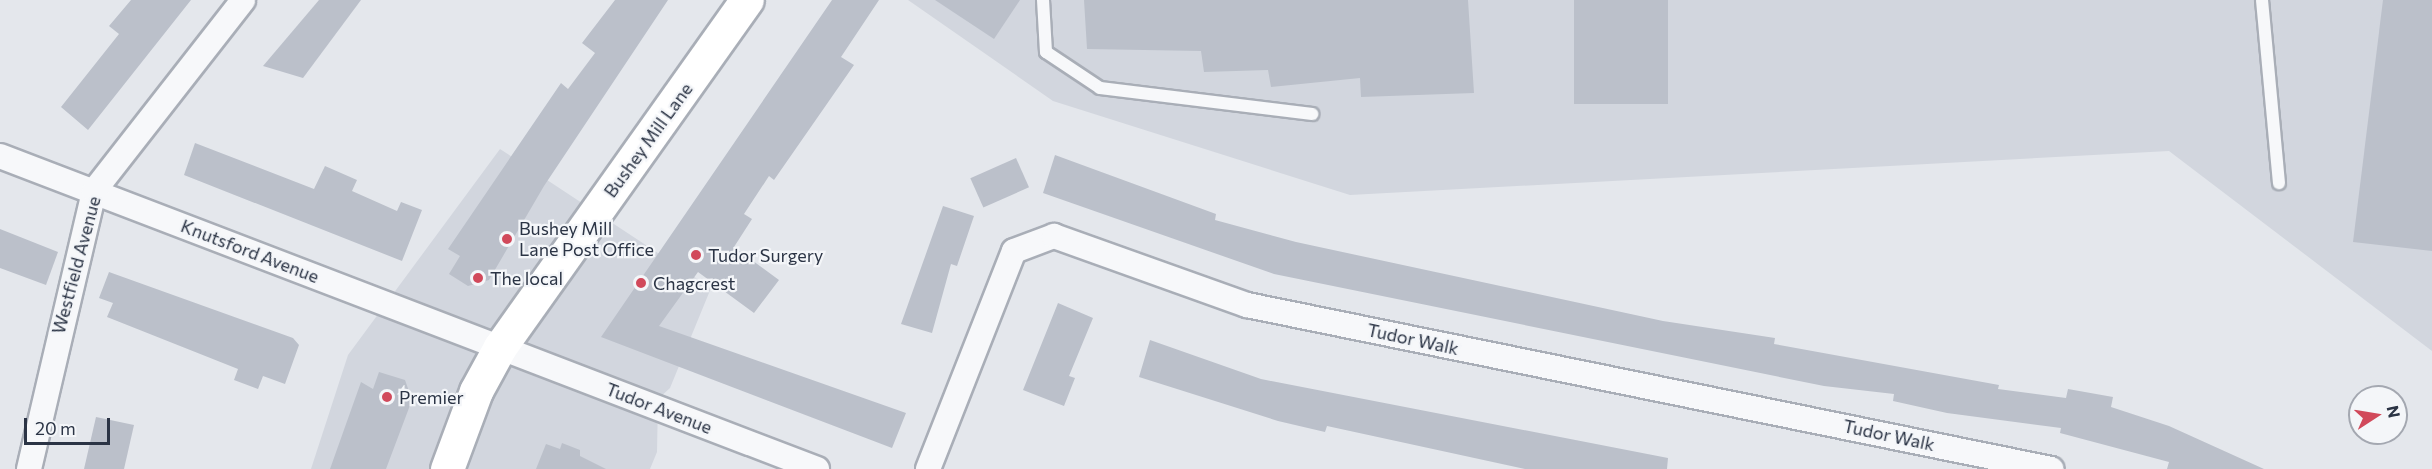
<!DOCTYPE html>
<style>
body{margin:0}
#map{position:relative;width:2432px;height:469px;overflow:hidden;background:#e4e7ec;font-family:Commissioner,sans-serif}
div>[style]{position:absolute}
.built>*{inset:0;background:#d2d6de}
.building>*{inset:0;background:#bbc0ca;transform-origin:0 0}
.roads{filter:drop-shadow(2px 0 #a9aeb7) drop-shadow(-2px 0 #a9aeb7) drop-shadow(0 2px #a9aeb7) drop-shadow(0 -2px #a9aeb7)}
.lane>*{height:12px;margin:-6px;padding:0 6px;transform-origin:6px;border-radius:6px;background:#f7f8fa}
.street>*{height:24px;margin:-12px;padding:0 12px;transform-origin:12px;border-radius:12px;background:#f7f8fa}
.secondary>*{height:33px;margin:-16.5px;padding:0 16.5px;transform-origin:16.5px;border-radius:16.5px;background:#fff}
.dots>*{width:16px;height:16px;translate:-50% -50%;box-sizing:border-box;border:3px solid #f4f6f9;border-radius:50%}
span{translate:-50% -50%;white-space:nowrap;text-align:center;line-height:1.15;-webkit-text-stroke:4.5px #f4f6f9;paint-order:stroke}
.street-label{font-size:18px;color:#2b3445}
.poi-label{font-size:18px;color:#2b3445}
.left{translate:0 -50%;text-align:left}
.north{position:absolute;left:2348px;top:385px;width:60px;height:60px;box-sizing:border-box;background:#f4f6f9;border:2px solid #a4a8b1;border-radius:50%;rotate:78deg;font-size:16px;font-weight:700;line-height:24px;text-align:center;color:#2b3445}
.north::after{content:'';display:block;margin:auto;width:21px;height:27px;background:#d1495b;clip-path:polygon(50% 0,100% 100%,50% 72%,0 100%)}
.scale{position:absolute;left:24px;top:418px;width:86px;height:27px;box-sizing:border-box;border:3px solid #2b3445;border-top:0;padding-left:8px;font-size:18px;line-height:21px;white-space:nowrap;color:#2b3445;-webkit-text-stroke:4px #f4f6f9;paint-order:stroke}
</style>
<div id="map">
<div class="built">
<i style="clip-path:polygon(908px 0,2432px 0,2432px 351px,2169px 151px,1350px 195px,1053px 101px)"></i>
<i style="clip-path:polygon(500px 149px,711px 288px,670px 388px,658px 399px,657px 452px,650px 469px,311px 469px,348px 355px)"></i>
</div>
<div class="building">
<i style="clip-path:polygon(131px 0,191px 0,88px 130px,61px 107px,119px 34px,109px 26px)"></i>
<i style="clip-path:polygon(319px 0,361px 0,303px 78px,263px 66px)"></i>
<i style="clip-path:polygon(615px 0,668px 0,544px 186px,489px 280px,468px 286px,449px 274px,460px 256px,448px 249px,561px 83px,568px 89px,595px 53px,582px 43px)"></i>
<i style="clip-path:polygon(832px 0,879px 0,841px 57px,854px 65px,774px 180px,769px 176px,744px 214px,752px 219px,734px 247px,779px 280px,754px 313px,698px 272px,659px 326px,906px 413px,892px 448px,601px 337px)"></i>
<i style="clip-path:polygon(935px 0,1020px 0,994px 39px)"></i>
<i style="clip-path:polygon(1084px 0,1468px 0,1474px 93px,1361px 97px,1360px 78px,1271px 87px,1268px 70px,1204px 72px,1201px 51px,1087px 49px)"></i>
<i style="left:1574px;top:0;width:94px;height:104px"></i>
<i style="clip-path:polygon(2383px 0,2432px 0,2432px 251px,2353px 242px)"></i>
<i style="clip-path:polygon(195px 143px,314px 189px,325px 166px,357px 180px,352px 191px,397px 211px,401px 202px,422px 210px,402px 261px,184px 175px)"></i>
<i style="clip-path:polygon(1055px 155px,1216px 214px,1215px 220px,1296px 242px,1663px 321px,1775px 338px,1774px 344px,1999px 385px,1998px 389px,2066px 398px,2068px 389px,2113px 397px,2111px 407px,2169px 426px,2264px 469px,2167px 469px,2169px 462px,2060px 433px,2061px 428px,1947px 413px,1893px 401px,1894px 394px,1824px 386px,1274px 274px,1043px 193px)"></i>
<i style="left:1016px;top:158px;width:32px;height:50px;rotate:66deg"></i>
<i style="clip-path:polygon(943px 206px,974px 216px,957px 266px,951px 264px,932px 333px,901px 324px)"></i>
<i style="clip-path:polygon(0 229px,58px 252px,46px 285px,0 268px)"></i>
<i style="clip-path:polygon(109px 272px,293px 338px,299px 345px,285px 384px,263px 376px,258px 389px,234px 380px,238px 369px,107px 317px,113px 303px,99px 298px)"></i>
<i style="clip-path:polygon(1058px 303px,1093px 318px,1069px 376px,1075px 378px,1064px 406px,1023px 390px)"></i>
<i style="clip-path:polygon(1150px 340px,1261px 379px,1668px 458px,1667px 469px,1525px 469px,1327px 426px,1325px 432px,1278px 421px,1139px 377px)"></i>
<i style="clip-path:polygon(379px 372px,405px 380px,412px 400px,386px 469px,330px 469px,361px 382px,373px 389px)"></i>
<i style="clip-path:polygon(96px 417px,134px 425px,124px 469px,84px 469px)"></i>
<i style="clip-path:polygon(562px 443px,580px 450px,580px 456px,606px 469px,536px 469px,546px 444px,560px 449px)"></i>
</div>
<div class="roads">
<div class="lane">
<i style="left:1043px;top:0;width:52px;rotate:86.7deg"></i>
<i style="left:1046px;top:52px;width:65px;rotate:33.7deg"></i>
<i style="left:1100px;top:88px;width:214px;rotate:7deg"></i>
<i style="left:2262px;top:0;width:184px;rotate:84.7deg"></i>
</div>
<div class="street">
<i style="left:0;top:156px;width:875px;rotate:20.96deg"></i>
<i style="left:29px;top:469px;width:285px;rotate:-76.8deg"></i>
<i style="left:94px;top:191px;width:242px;rotate:-52deg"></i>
<i style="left:928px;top:469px;width:234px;rotate:-68.5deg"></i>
<i style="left:1014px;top:251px;width:43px;rotate:-20.6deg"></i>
<i style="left:1054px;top:236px;width:205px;rotate:19.7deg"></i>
<i style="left:1247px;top:305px;width:821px;rotate:11.53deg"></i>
</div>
<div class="secondary">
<i style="left:447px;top:469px;width:83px;rotate:-69.6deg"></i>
<i style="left:476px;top:391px;width:50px;rotate:-61.4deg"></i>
<i style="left:500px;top:347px;width:426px;rotate:-54.6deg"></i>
</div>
</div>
<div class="dots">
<i style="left:507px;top:239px;background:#d1495b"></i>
<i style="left:696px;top:255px;background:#d1495b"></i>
<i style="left:478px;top:278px;background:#d1495b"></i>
<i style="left:641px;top:283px;background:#d1495b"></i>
<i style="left:387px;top:397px;background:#d1495b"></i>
</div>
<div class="street-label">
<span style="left:648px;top:140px;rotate:-54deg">Bushey Mill Lane</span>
<span style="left:250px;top:251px;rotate:21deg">Knutsford Avenue</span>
<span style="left:76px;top:265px;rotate:-75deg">Westfield Avenue</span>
<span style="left:1413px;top:339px;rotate:12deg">Tudor Walk</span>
<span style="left:659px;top:408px;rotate:21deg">Tudor Avenue</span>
<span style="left:1889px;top:435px;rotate:12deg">Tudor Walk</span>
</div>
<div class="poi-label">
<span class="left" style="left:519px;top:239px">Bushey Mill<br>Lane Post Office</span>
<span class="left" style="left:708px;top:255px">Tudor Surgery</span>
<span class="left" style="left:490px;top:278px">The local</span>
<span class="left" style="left:653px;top:283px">Chagcrest</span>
<span class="left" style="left:399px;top:397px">Premier</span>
</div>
<div class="north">N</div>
<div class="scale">20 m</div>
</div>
